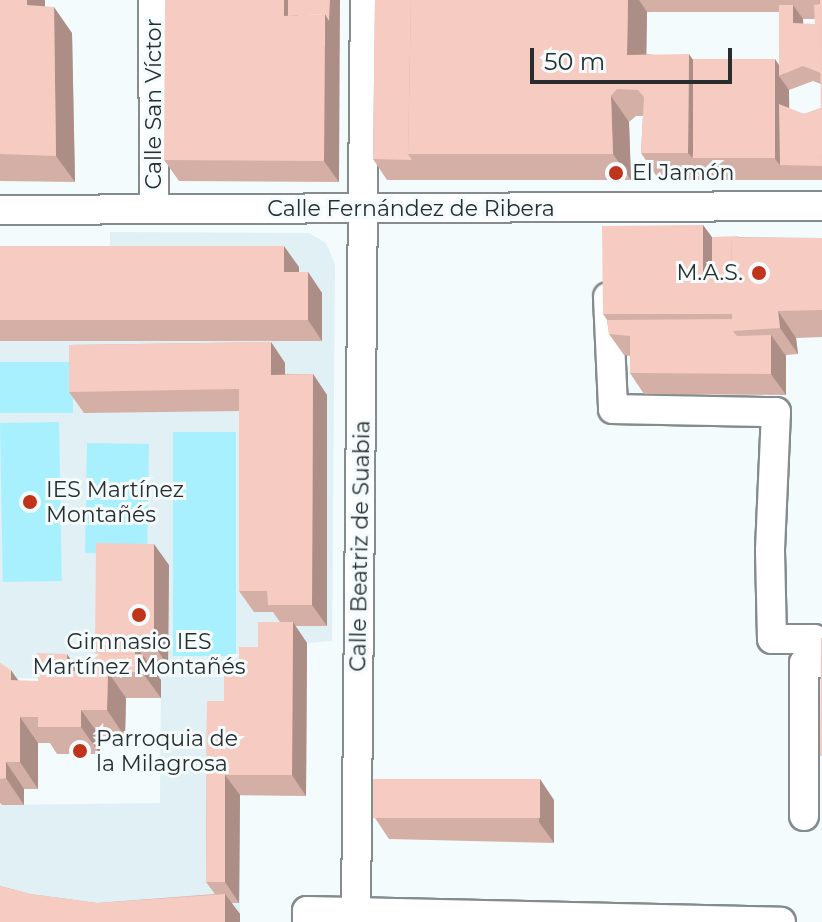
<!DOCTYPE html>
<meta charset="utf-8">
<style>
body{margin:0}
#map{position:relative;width:822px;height:922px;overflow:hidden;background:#f3fbfc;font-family:Montserrat,sans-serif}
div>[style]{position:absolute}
.built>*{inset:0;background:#e0f0f4}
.green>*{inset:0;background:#a9f0fe;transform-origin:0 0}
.roads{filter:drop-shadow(2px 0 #858c8d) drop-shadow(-2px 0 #858c8d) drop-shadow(0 2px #858c8d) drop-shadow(0 -2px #858c8d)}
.minor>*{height:28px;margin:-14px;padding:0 14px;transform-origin:14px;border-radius:14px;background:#fff}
.wall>*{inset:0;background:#d4afa6}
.shaded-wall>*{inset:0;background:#ac8e87}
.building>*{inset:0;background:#f6cbc1;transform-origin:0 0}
.dots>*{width:22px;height:22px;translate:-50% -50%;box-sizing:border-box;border:4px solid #f3fbfc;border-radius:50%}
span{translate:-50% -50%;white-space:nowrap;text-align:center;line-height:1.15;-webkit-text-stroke:6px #f3fbfc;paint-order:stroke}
.street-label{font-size:22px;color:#2a2d2d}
.poi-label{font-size:22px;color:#2a2d2d}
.left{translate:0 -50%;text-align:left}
.right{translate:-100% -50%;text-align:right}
.scale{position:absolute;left:530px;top:48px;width:202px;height:36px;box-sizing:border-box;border:4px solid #2a2d2d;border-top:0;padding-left:10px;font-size:24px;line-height:28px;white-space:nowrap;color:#2a2d2d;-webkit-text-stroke:6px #f3fbfc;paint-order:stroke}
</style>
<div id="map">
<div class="built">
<i style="clip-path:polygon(110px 232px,309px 233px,326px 243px,335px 264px,332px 641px,307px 643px,306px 796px,240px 796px,240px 922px,0 922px,0 805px,160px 803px,161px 680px,0 678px,0 256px,110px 256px)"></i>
</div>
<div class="green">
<i style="left:73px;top:362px;width:51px;height:73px;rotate:90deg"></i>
<i style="left:59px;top:422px;width:159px;height:59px;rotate:89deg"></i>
<i style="left:236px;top:432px;width:224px;height:63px;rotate:90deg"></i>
<i style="left:87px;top:443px;width:62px;height:110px;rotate:1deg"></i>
</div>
<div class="roads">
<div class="minor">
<i style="left:153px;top:0;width:207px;rotate:89.7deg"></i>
<i style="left:0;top:210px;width:822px;rotate:-0.28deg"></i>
<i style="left:608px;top:297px;width:112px;rotate:87.4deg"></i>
<i style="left:613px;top:409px;width:163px;rotate:1.1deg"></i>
<i style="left:776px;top:412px;width:139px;rotate:92.5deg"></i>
<i style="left:770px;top:551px;width:88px;rotate:88.7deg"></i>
<i style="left:772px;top:639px;width:42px"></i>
<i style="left:814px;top:639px;width:24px;rotate:92deg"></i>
<i style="left:804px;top:816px;width:153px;rotate:-90deg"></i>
<i style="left:804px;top:663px;width:18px"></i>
<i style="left:356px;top:913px;width:913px;rotate:-89.44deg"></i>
<i style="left:307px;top:922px;width:11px;rotate:-90deg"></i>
<i style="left:307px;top:911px;width:474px;rotate:1.3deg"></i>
</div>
</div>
<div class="wall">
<i style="clip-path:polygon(0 0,45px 6px,72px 33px,75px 182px,0 181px)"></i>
<i style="clip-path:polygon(evenodd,375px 0,822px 0,822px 180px,659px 180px,641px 153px,643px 116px,636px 116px,629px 122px,631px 180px,387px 180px,373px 159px,375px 0,647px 12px,779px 12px,779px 65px,693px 59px,646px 54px,647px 12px,375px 0,803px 19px,815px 19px,815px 24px,803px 24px,803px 19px,375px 0,813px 81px,821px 84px,821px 108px,804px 114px,789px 109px,789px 90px,813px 81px)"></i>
<i style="clip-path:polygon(339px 35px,339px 182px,179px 181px,164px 160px)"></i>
<i style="clip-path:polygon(703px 225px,712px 237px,822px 238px,822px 337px,796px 338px,798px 354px,786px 355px,786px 395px,644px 394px,630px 373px,630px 356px,624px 355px,609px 334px,607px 320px,603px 314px)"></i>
<i style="clip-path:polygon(0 246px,299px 267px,299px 272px,308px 272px,322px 293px,322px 341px,0 341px)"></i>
<i style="clip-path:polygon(271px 342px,285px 363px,285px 374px,313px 374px,327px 395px,327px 626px,295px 626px,307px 643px,306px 796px,240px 795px,239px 903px,231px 903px,240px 914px,240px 922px,0 922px,0 886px,30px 894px,97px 903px,215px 894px,206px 882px,207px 701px,224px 701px,224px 673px,239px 672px,239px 647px,258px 647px,258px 622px,280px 622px,273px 612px,254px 612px,239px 591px,239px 411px,84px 413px,69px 392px,69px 345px)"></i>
<i style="clip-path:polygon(169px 565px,168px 666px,151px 666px,161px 680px,161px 698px,126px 698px,125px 737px,100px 736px,100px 754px,57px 754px,50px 743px,38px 743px,38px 789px,24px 789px,24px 805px,2px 805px,0 803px,0 663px,19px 681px,38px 681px,79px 671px,90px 671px,95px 655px)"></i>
<i style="clip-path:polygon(554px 800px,554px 843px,389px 839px,375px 818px)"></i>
</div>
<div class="shaded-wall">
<i style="clip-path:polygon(27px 0,45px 0,45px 32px,27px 5px)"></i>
<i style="clip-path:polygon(284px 0,299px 0,299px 22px,284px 16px)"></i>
<i style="clip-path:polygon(330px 0,340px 0,339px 182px,324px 161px,325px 14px)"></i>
<i style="clip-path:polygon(628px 0,639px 0,647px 12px,646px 81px,627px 55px)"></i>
<i style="clip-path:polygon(793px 5px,803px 19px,804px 38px,793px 23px)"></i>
<i style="clip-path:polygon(54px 7px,72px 33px,75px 182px,56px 156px)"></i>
<i style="clip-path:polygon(689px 54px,707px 80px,692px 158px,688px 153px)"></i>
<i style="clip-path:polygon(775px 59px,785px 74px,779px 76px,789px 90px,790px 165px,780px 165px,775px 159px)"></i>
<i style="clip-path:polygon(611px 96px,629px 122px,631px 180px,613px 154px)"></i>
<i style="clip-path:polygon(703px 225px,722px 251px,722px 289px,703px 277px)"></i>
<i style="clip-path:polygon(284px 246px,299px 267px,299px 293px,284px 272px)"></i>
<i style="clip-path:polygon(308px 272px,322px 293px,322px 341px,308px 320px)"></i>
<i style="clip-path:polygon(778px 311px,796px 338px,798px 354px,780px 328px)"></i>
<i style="clip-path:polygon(771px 335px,786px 356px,786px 395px,771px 374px)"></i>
<i style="clip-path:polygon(271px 342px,285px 363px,285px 396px,271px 375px)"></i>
<i style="clip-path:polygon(313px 374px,327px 395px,327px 626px,312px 605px)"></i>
<i style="clip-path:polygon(154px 544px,169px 565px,168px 666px,154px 645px)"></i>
<i style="clip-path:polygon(293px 622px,307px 643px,306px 796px,292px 775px)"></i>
<i style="clip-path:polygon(135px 645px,161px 680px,161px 698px,142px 672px,135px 657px)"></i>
<i style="clip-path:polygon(67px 654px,85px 681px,67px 671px)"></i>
<i style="clip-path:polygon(11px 670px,29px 696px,11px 680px)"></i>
<i style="clip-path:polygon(108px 672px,126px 698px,125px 737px,107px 710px)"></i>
<i style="clip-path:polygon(81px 710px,100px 736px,100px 754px,81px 727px)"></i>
<i style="clip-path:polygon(20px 717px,38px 743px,38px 789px,20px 762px)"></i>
<i style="clip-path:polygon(6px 762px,24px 789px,24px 805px,6px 778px)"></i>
<i style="clip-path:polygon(225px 775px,240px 795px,239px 903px,225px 882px)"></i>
<i style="clip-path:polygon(540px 779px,554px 800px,554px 843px,539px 822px)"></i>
<i style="clip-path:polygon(225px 894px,240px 914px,240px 922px,225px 922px)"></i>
</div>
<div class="building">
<i style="clip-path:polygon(0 0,27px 0,27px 5px,54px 7px,56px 156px,0 154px)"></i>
<i style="clip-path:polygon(165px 0,284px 0,284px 16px,325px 14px,324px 161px,164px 160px)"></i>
<i style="clip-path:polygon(288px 0,330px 0,329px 21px,325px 14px,288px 16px)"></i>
<i style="clip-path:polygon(375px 0,411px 0,408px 154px,412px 160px,373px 159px)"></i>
<i style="clip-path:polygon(411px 0,628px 0,627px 55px,689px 54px,688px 153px,641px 153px,644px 97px,638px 90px,617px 89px,611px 96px,613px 154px,408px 154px)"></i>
<i style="clip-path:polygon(820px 0,822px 0,822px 154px,821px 154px)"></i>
<i style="clip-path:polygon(820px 4px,821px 73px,803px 66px,779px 76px,779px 5px,793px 5px,793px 23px,815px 24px,814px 5px)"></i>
<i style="left:693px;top:59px;width:82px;height:99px"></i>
<i style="clip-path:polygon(779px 104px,804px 114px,821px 108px,822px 166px,780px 165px)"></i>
<i style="clip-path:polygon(703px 225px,703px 277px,732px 276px,731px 238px,822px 238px,822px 310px,778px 311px,780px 328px,733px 331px,732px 314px,603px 314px,602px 226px)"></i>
<i style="clip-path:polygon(739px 236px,739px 238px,731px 238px,732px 276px,712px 277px,712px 237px)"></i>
<i style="clip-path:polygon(0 246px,284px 246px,284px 272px,308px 272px,308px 320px,0 320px)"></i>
<i style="clip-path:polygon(733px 319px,733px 331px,737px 336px,771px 335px,771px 374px,630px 373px,630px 336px,609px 334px,607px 320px)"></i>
<i style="clip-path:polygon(271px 342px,271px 375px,313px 374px,312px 605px,268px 605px,267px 591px,239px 591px,239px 389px,69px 392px,69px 345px)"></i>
<i style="clip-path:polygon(96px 543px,154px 544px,154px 645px,135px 645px,135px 654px,95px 655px)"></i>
<i style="clip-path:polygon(258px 622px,293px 622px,292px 775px,225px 775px,225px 882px,206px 882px,207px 701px,224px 701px,224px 673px,239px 672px,239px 647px,258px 647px)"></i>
<i style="clip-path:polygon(821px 638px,822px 638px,822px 756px,820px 756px)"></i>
<i style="clip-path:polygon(37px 653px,67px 654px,67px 671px,90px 671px,90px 655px,143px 654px,142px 672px,108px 672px,107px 710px,81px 710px,81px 727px,38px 727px,38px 717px,20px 717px,20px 762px,6px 762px,6px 778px,0 779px,0 663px,11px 670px,11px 680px,38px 681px)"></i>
<i style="left:373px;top:779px;width:167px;height:39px"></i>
<i style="clip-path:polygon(0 886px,30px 894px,97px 903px,225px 894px,225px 922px,0 922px)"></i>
</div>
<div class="dots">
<i style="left:616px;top:173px;background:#bf341a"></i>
<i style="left:759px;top:273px;background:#bf341a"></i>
<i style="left:30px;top:502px;background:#bf341a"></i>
<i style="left:139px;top:615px;background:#bf341a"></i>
<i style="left:80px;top:751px;background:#bf341a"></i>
</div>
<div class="street-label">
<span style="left:154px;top:104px;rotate:-90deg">Calle San Víctor</span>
<span style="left:411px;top:209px">Calle Fernández de Ribera</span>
<span style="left:360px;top:546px;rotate:-89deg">Calle Beatriz de Suabia</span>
</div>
<div class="poi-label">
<span class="left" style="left:632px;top:173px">El Jamón</span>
<span class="right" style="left:743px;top:273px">M.A.S.</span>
<span class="left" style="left:46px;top:502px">IES Martínez<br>Montañés</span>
<span style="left:139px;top:654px">Gimnasio IES<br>Martínez Montañés</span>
<span class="left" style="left:96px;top:751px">Parroquia de<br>la Milagrosa</span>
</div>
<div class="scale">50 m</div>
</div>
